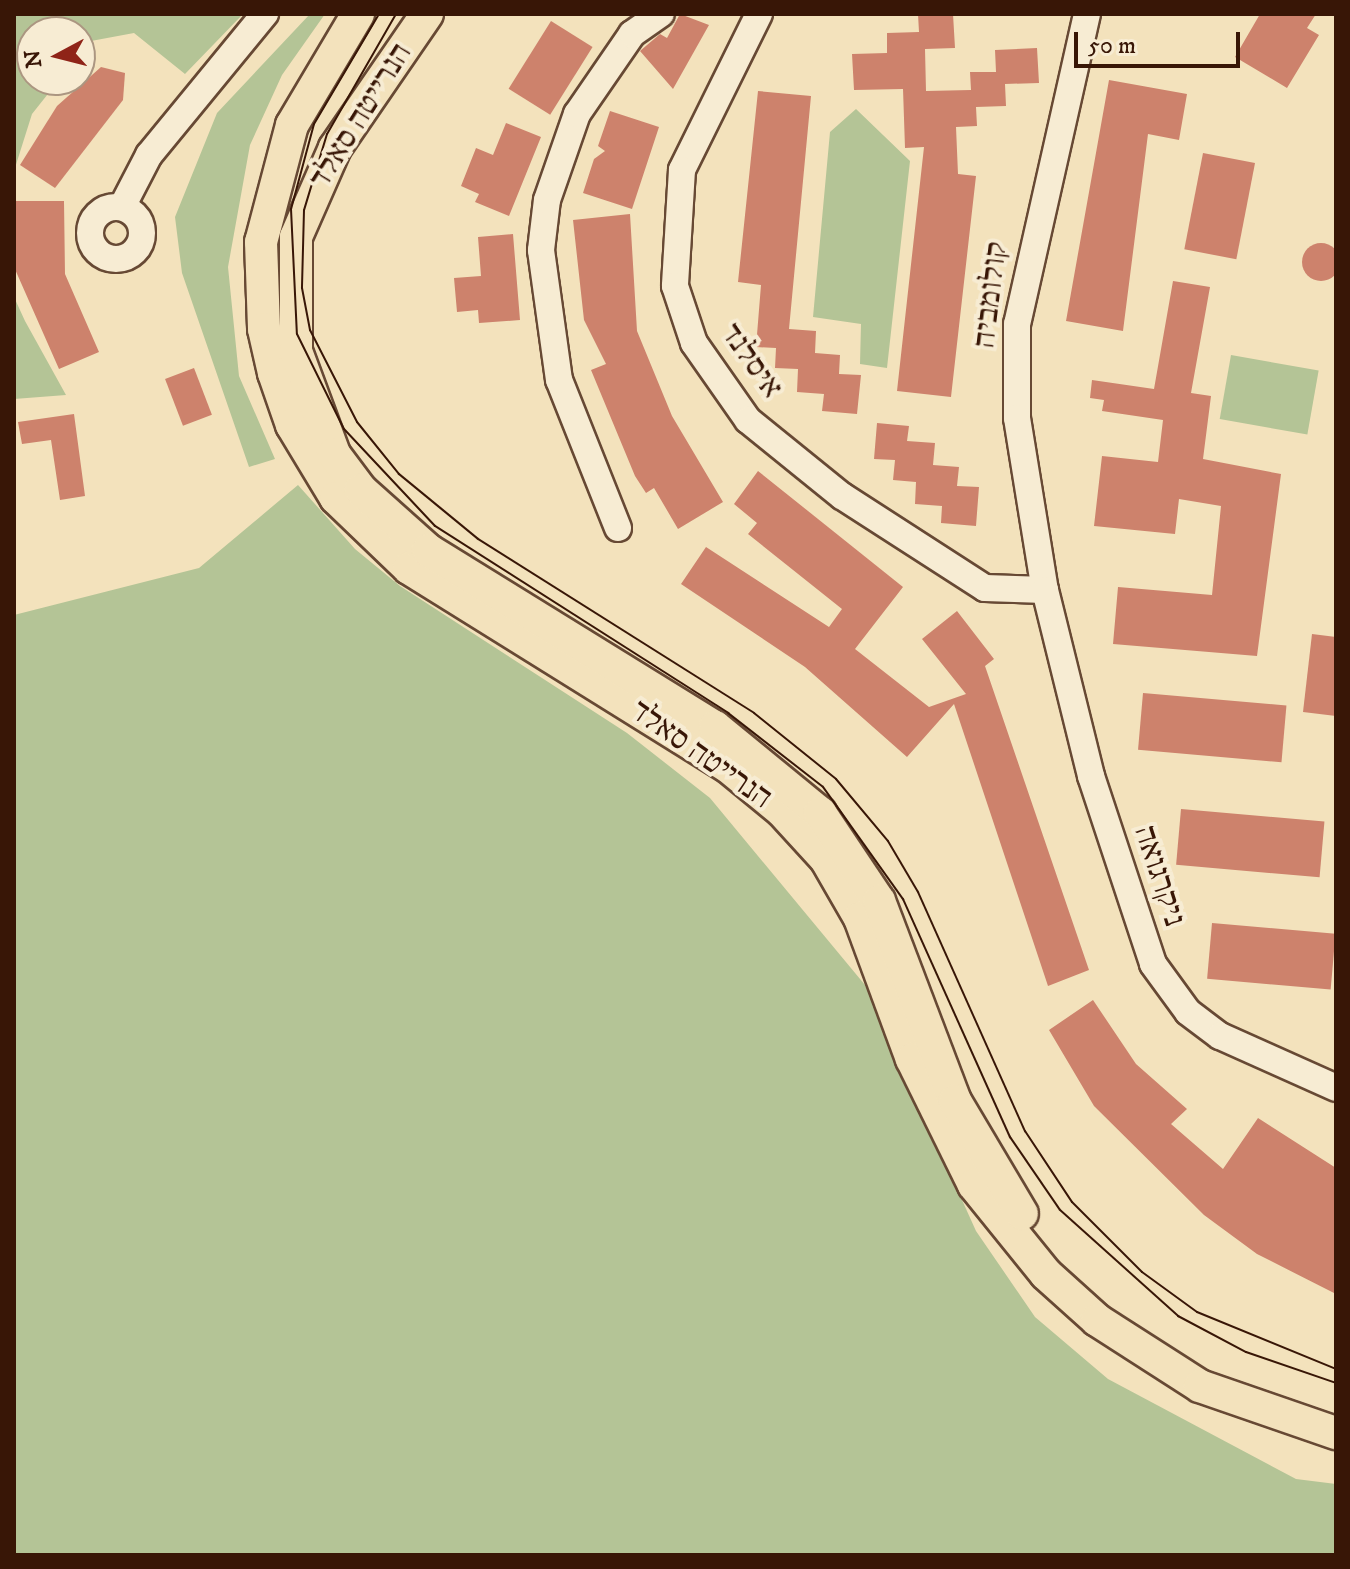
<!DOCTYPE html>
<meta charset="utf-8">
<style>
body{margin:0}
#map{position:relative;width:1350px;height:1569px;overflow:hidden;background:#f3e2bc;font-family:"IM FELL DW Pica","Frank Ruhl Libre",serif}
div>[style]{position:absolute}
.green>*{inset:0;background:#b4c496;transform-origin:0 0}
.building>*{inset:0;background:#cd826c;transform-origin:0 0}
.round{border-radius:50%}
.roads{filter:drop-shadow(2px 0 #674934) drop-shadow(-2px 0 #674934) drop-shadow(0 2px #674934) drop-shadow(0 -2px #674934)}
.minor>*{height:26px;margin:-13px;padding:0 13px;transform-origin:13px;border-radius:13px;background:#f7ecd3}
.minor>.ring{margin:-13px;padding:0;box-sizing:content-box;background:none;border:26px solid #f7ecd3;border-radius:50%}
.major>*{height:32px;margin:-16px;padding:0 16px;transform-origin:16px;border-radius:16px;background:#f3e2bc}
.tram>*{height:2px;margin:-1px;padding:0 1px;transform-origin:1px;border-radius:1px;background:#381606}
span{translate:-50% -50%;white-space:nowrap;text-align:center;line-height:1.15;-webkit-text-stroke:8px #f7ecd3;paint-order:stroke}
.street-label{font-size:32px;color:#381606}
.frame{position:absolute;inset:0;border:16px solid #381606;pointer-events:none}
.north{position:absolute;left:16px;top:16px;width:80px;height:80px;box-sizing:border-box;background:#f7ecd3;border:2px solid #ab9681;border-radius:50%;rotate:263deg;font-size:22px;font-weight:700;line-height:32px;text-align:center;color:#381606}
.north::after{content:'';display:block;margin:auto;width:28px;height:36px;background:#8f2418;clip-path:polygon(50% 0,100% 100%,50% 72%,0 100%)}
.scale{position:absolute;left:1074px;top:32px;width:166px;height:36px;box-sizing:border-box;border:4px solid #381606;border-top:0;padding-left:10px;font-size:24px;line-height:28px;white-space:nowrap;color:#381606;-webkit-text-stroke:6px #f7ecd3;paint-order:stroke}
</style>
<div id="map">
<div class="green">
<i style="clip-path:polygon(14px 14px,243px 14px,185px 74px,134px 33px,91px 41px,80px 54px,80px 32px,32px 32px,32px 80px,59px 80px,32px 114px,14px 171px)"></i>
<i style="clip-path:polygon(310px 14px,325px 14px,282px 75px,250px 145px,228px 267px,239px 376px,275px 459px,249px 467px,182px 273px,175px 217px,217px 113px)"></i>
<i style="clip-path:polygon(856px 109px,910px 161px,887px 368px,860px 364px,861px 324px,813px 317px,830px 132px)"></i>
<i style="clip-path:polygon(14px 297px,25px 321px,66px 395px,14px 399px)"></i>
<i style="left:1231px;top:355px;width:89px;height:65px;rotate:10deg"></i>
<i style="clip-path:polygon(298px 485px,355px 549px,400px 586px,627px 733px,710px 798px,865px 985px,976px 1231px,1035px 1317px,1108px 1379px,1296px 1479px,1336px 1484px,1336px 1555px,14px 1555px,14px 615px,199px 568px)"></i>
</div>
<div class="building">
<i style="clip-path:polygon(680px 14px,709px 25px,673px 89px,640px 51px,660px 34px,667px 38px)"></i>
<i style="clip-path:polygon(918px 14px,953px 14px,955px 48px,925px 49px,926px 91px,971px 90px,970px 72px,996px 72px,995px 50px,1037px 48px,1039px 83px,1005px 84px,1006px 106px,976px 107px,977px 126px,956px 127px,958px 174px,976px 176px,951px 397px,897px 391px,924px 147px,905px 148px,903px 89px,854px 90px,852px 54px,887px 53px,887px 33px,919px 32px)"></i>
<i style="clip-path:polygon(1260px 14px,1316px 14px,1307px 28px,1319px 35px,1287px 88px,1235px 57px)"></i>
<i style="left:551px;top:21px;width:49px;height:80px;rotate:32deg"></i>
<i style="clip-path:polygon(101px 67px,125px 73px,123px 100px,55px 188px,20px 165px,57px 106px)"></i>
<i style="clip-path:polygon(1109px 80px,1187px 94px,1179px 140px,1148px 134px,1123px 331px,1066px 321px)"></i>
<i style="clip-path:polygon(758px 91px,811px 96px,789px 329px,816px 331px,815px 353px,840px 355px,839px 374px,861px 375px,857px 414px,822px 411px,824px 394px,797px 392px,798px 369px,775px 368px,776px 348px,756px 347px,761px 285px,738px 282px)"></i>
<i style="clip-path:polygon(610px 111px,659px 127px,632px 209px,583px 193px,594px 159px,605px 151px,598px 146px)"></i>
<i style="clip-path:polygon(506px 123px,541px 137px,509px 216px,475px 202px,479px 194px,461px 186px,476px 148px,493px 155px)"></i>
<i style="left:1203px;top:153px;width:53px;height:98px;rotate:11deg"></i>
<i style="clip-path:polygon(14px 201px,64px 201px,65px 274px,99px 352px,59px 369px,14px 267px)"></i>
<i style="clip-path:polygon(630px 214px,637px 331px,672px 416px,723px 502px,678px 529px,654px 488px,646px 493px,635px 476px,591px 370px,606px 364px,584px 320px,573px 220px)"></i>
<i style="clip-path:polygon(513px 234px,520px 320px,479px 323px,478px 310px,457px 312px,454px 278px,481px 276px,478px 237px)"></i>
<i class="round" style="left:1302px;top:243px;width:38px;height:38px"></i>
<i style="clip-path:polygon(1173px 281px,1210px 287px,1191px 393px,1211px 396px,1203px 459px,1281px 474px,1257px 656px,1113px 644px,1118px 587px,1212px 595px,1221px 506px,1179px 499px,1175px 534px,1094px 526px,1102px 456px,1158px 462px,1163px 420px,1102px 411px,1104px 400px,1090px 398px,1092px 380px,1154px 389px)"></i>
<i style="left:194px;top:368px;width:50px;height:31px;rotate:69deg"></i>
<i style="clip-path:polygon(74px 414px,85px 496px,60px 500px,51px 440px,22px 444px,18px 422px)"></i>
<i style="clip-path:polygon(877px 423px,909px 426px,907px 441px,935px 443px,933px 465px,959px 467px,957px 486px,979px 487px,976px 526px,941px 523px,942px 506px,915px 504px,916px 482px,893px 480px,895px 460px,874px 459px)"></i>
<i style="clip-path:polygon(758px 471px,903px 587px,855px 649px,929px 707px,966px 694px,922px 639px,957px 611px,994px 659px,985px 666px,1089px 970px,1048px 986px,954px 704px,907px 757px,805px 667px,681px 584px,706px 547px,829px 627px,842px 609px,748px 534px,757px 523px,734px 504px)"></i>
<i style="clip-path:polygon(1312px 634px,1336px 637px,1336px 716px,1303px 712px)"></i>
<i style="left:1143px;top:693px;width:144px;height:57px;rotate:5deg"></i>
<i style="left:1181px;top:809px;width:144px;height:56px;rotate:5deg"></i>
<i style="left:1212px;top:923px;width:124px;height:56px;rotate:5deg"></i>
<i style="clip-path:polygon(1093px 1000px,1136px 1064px,1187px 1109px,1171px 1124px,1223px 1169px,1258px 1118px,1336px 1168px,1336px 1294px,1257px 1254px,1204px 1215px,1094px 1106px,1049px 1030px)"></i>
</div>
<div class="roads">
<div class="minor">
<i style="left:759px;top:14px;width:174px;rotate:116.3deg"></i>
<i style="left:682px;top:170px;width:116px;rotate:93.5deg"></i>
<i style="left:675px;top:286px;width:60px;rotate:71.6deg"></i>
<i style="left:694px;top:343px;width:94px;rotate:55deg"></i>
<i style="left:748px;top:420px;width:121px;rotate:39deg"></i>
<i style="left:842px;top:496px;width:170px;rotate:32.8deg"></i>
<i style="left:985px;top:588px;width:60px;rotate:1.9deg"></i>
<i style="left:1087px;top:14px;width:318px;rotate:102.7deg"></i>
<i style="left:1017px;top:324px;width:94px;rotate:90deg"></i>
<i style="left:1017px;top:418px;width:174px;rotate:80.8deg"></i>
<i style="left:1045px;top:590px;width:192px;rotate:76.1deg"></i>
<i style="left:1091px;top:776px;width:198px;rotate:71.7deg"></i>
<i style="left:1153px;top:964px;width:59px;rotate:53.9deg"></i>
<i style="left:1188px;top:1012px;width:40px;rotate:37deg"></i>
<i style="left:1220px;top:1036px;width:127px;rotate:24.1deg"></i>
<i style="left:122px;top:207px;width:59px;rotate:-62.6deg"></i>
<i style="left:149px;top:155px;width:183px;rotate:-50.6deg"></i>
<i class="ring" style="left:90px;top:207px;width:26px;height:26px"></i>
<i style="left:618px;top:528px;width:159px;rotate:-111.7deg"></i>
<i style="left:559px;top:380px;width:131px;rotate:-97.9deg"></i>
<i style="left:541px;top:250px;width:50px;rotate:-83.2deg"></i>
<i style="left:547px;top:200px;width:91px;rotate:-70.8deg"></i>
<i style="left:577px;top:114px;width:97px;rotate:-55.5deg"></i>
<i style="left:632px;top:34px;width:35px;rotate:-35deg"></i>
</div>
<div class="major">
<i style="left:358px;top:14px;width:129px;rotate:120.7deg"></i>
<i style="left:292px;top:125px;width:121px;rotate:104.8deg"></i>
<i style="left:261px;top:242px;width:87px;rotate:88deg"></i>
<i style="left:264px;top:329px;width:45px;rotate:77.2deg"></i>
<i style="left:274px;top:373px;width:55px;rotate:70.9deg"></i>
<i style="left:292px;top:425px;width:85px;rotate:58.9deg"></i>
<i style="left:336px;top:498px;width:101px;rotate:43.8deg"></i>
<i style="left:409px;top:568px;width:373px;rotate:31.9deg"></i>
<i style="left:726px;top:765px;width:72px;rotate:39.4deg"></i>
<i style="left:782px;top:811px;width:65px;rotate:47.5deg"></i>
<i style="left:826px;top:859px;width:68px;rotate:60deg"></i>
<i style="left:860px;top:918px;width:150px;rotate:69.8deg"></i>
<i style="left:912px;top:1059px;width:140px;rotate:63.8deg"></i>
<i style="left:974px;top:1185px;width:114px;rotate:51deg"></i>
<i style="left:1046px;top:1274px;width:69px;rotate:42deg"></i>
<i style="left:1097px;top:1320px;width:122px;rotate:32.7deg"></i>
<i style="left:1200px;top:1386px;width:144px;rotate:19.1deg"></i>
<i style="left:427px;top:14px;width:163px;rotate:124.5deg"></i>
<i style="left:335px;top:148px;width:97px;rotate:113.7deg"></i>
<i style="left:296px;top:237px;width:114px;rotate:90deg"></i>
<i style="left:296px;top:351px;width:110px;rotate:69.7deg"></i>
<i style="left:334px;top:454px;width:45px;rotate:53.1deg"></i>
<i style="left:361px;top:490px;width:90px;rotate:41.8deg"></i>
<i style="left:428px;top:550px;width:337px;rotate:31.7deg"></i>
<i style="left:715px;top:727px;width:136px;rotate:39.3deg"></i>
<i style="left:820px;top:813px;width:106px;rotate:56.2deg"></i>
<i style="left:879px;top:901px;width:214px;rotate:69.2deg"></i>
<i style="left:955px;top:1101px;width:131px;rotate:59.3deg"></i>
</div>
</div>
<div class="tram">
<i style="left:379px;top:14px;width:128px;rotate:120.6deg"></i>
<i style="left:314px;top:124px;width:88px;rotate:105.1deg"></i>
<i style="left:291px;top:209px;width:125px;rotate:87.3deg"></i>
<i style="left:297px;top:334px;width:106px;rotate:63.7deg"></i>
<i style="left:344px;top:429px;width:133px;rotate:46.8deg"></i>
<i style="left:435px;top:526px;width:348px;rotate:32.5deg"></i>
<i style="left:728px;top:713px;width:120px;rotate:37.9deg"></i>
<i style="left:823px;top:787px;width:138px;rotate:54.5deg"></i>
<i style="left:903px;top:899px;width:261px;rotate:65.8deg"></i>
<i style="left:1010px;top:1137px;width:88px;rotate:55.6deg"></i>
<i style="left:1060px;top:1210px;width:159px;rotate:41.9deg"></i>
<i style="left:1178px;top:1316px;width:77px;rotate:27.9deg"></i>
<i style="left:1246px;top:1352px;width:95px;rotate:19deg"></i>
<i style="left:396px;top:14px;width:138px;rotate:119.9deg"></i>
<i style="left:327px;top:134px;width:79px;rotate:106.8deg"></i>
<i style="left:304px;top:210px;width:78px;rotate:91.5deg"></i>
<i style="left:302px;top:288px;width:43px;rotate:79.2deg"></i>
<i style="left:310px;top:330px;width:103px;rotate:62.9deg"></i>
<i style="left:357px;top:422px;width:67px;rotate:51.1deg"></i>
<i style="left:399px;top:474px;width:102px;rotate:39.4deg"></i>
<i style="left:478px;top:539px;width:326px;rotate:32.2deg"></i>
<i style="left:754px;top:713px;width:105px;rotate:38.8deg"></i>
<i style="left:836px;top:779px;width:81px;rotate:50deg"></i>
<i style="left:888px;top:841px;width:59px;rotate:59.5deg"></i>
<i style="left:918px;top:892px;width:262px;rotate:65.9deg"></i>
<i style="left:1025px;top:1131px;width:85px;rotate:56.5deg"></i>
<i style="left:1072px;top:1202px;width:99px;rotate:45deg"></i>
<i style="left:1142px;top:1272px;width:68px;rotate:36deg"></i>
<i style="left:1197px;top:1312px;width:150px;rotate:22.3deg"></i>
</div>
<div class="street-label">
<span style="left:361px;top:116px;rotate:-58deg">הנרייטה סאלד</span>
<span style="left:991px;top:295px;rotate:-83deg">קולומביה</span>
<span style="left:751px;top:361px;rotate:55deg">איסלנד</span>
<span style="left:701px;top:755px;rotate:35deg">הנרייטה סאלד</span>
<span style="left:1159px;top:876px;rotate:72deg">ניקרגואה</span>
</div>
<div class="frame"></div>
<div class="north">N</div>
<div class="scale">50 m</div>
</div>
